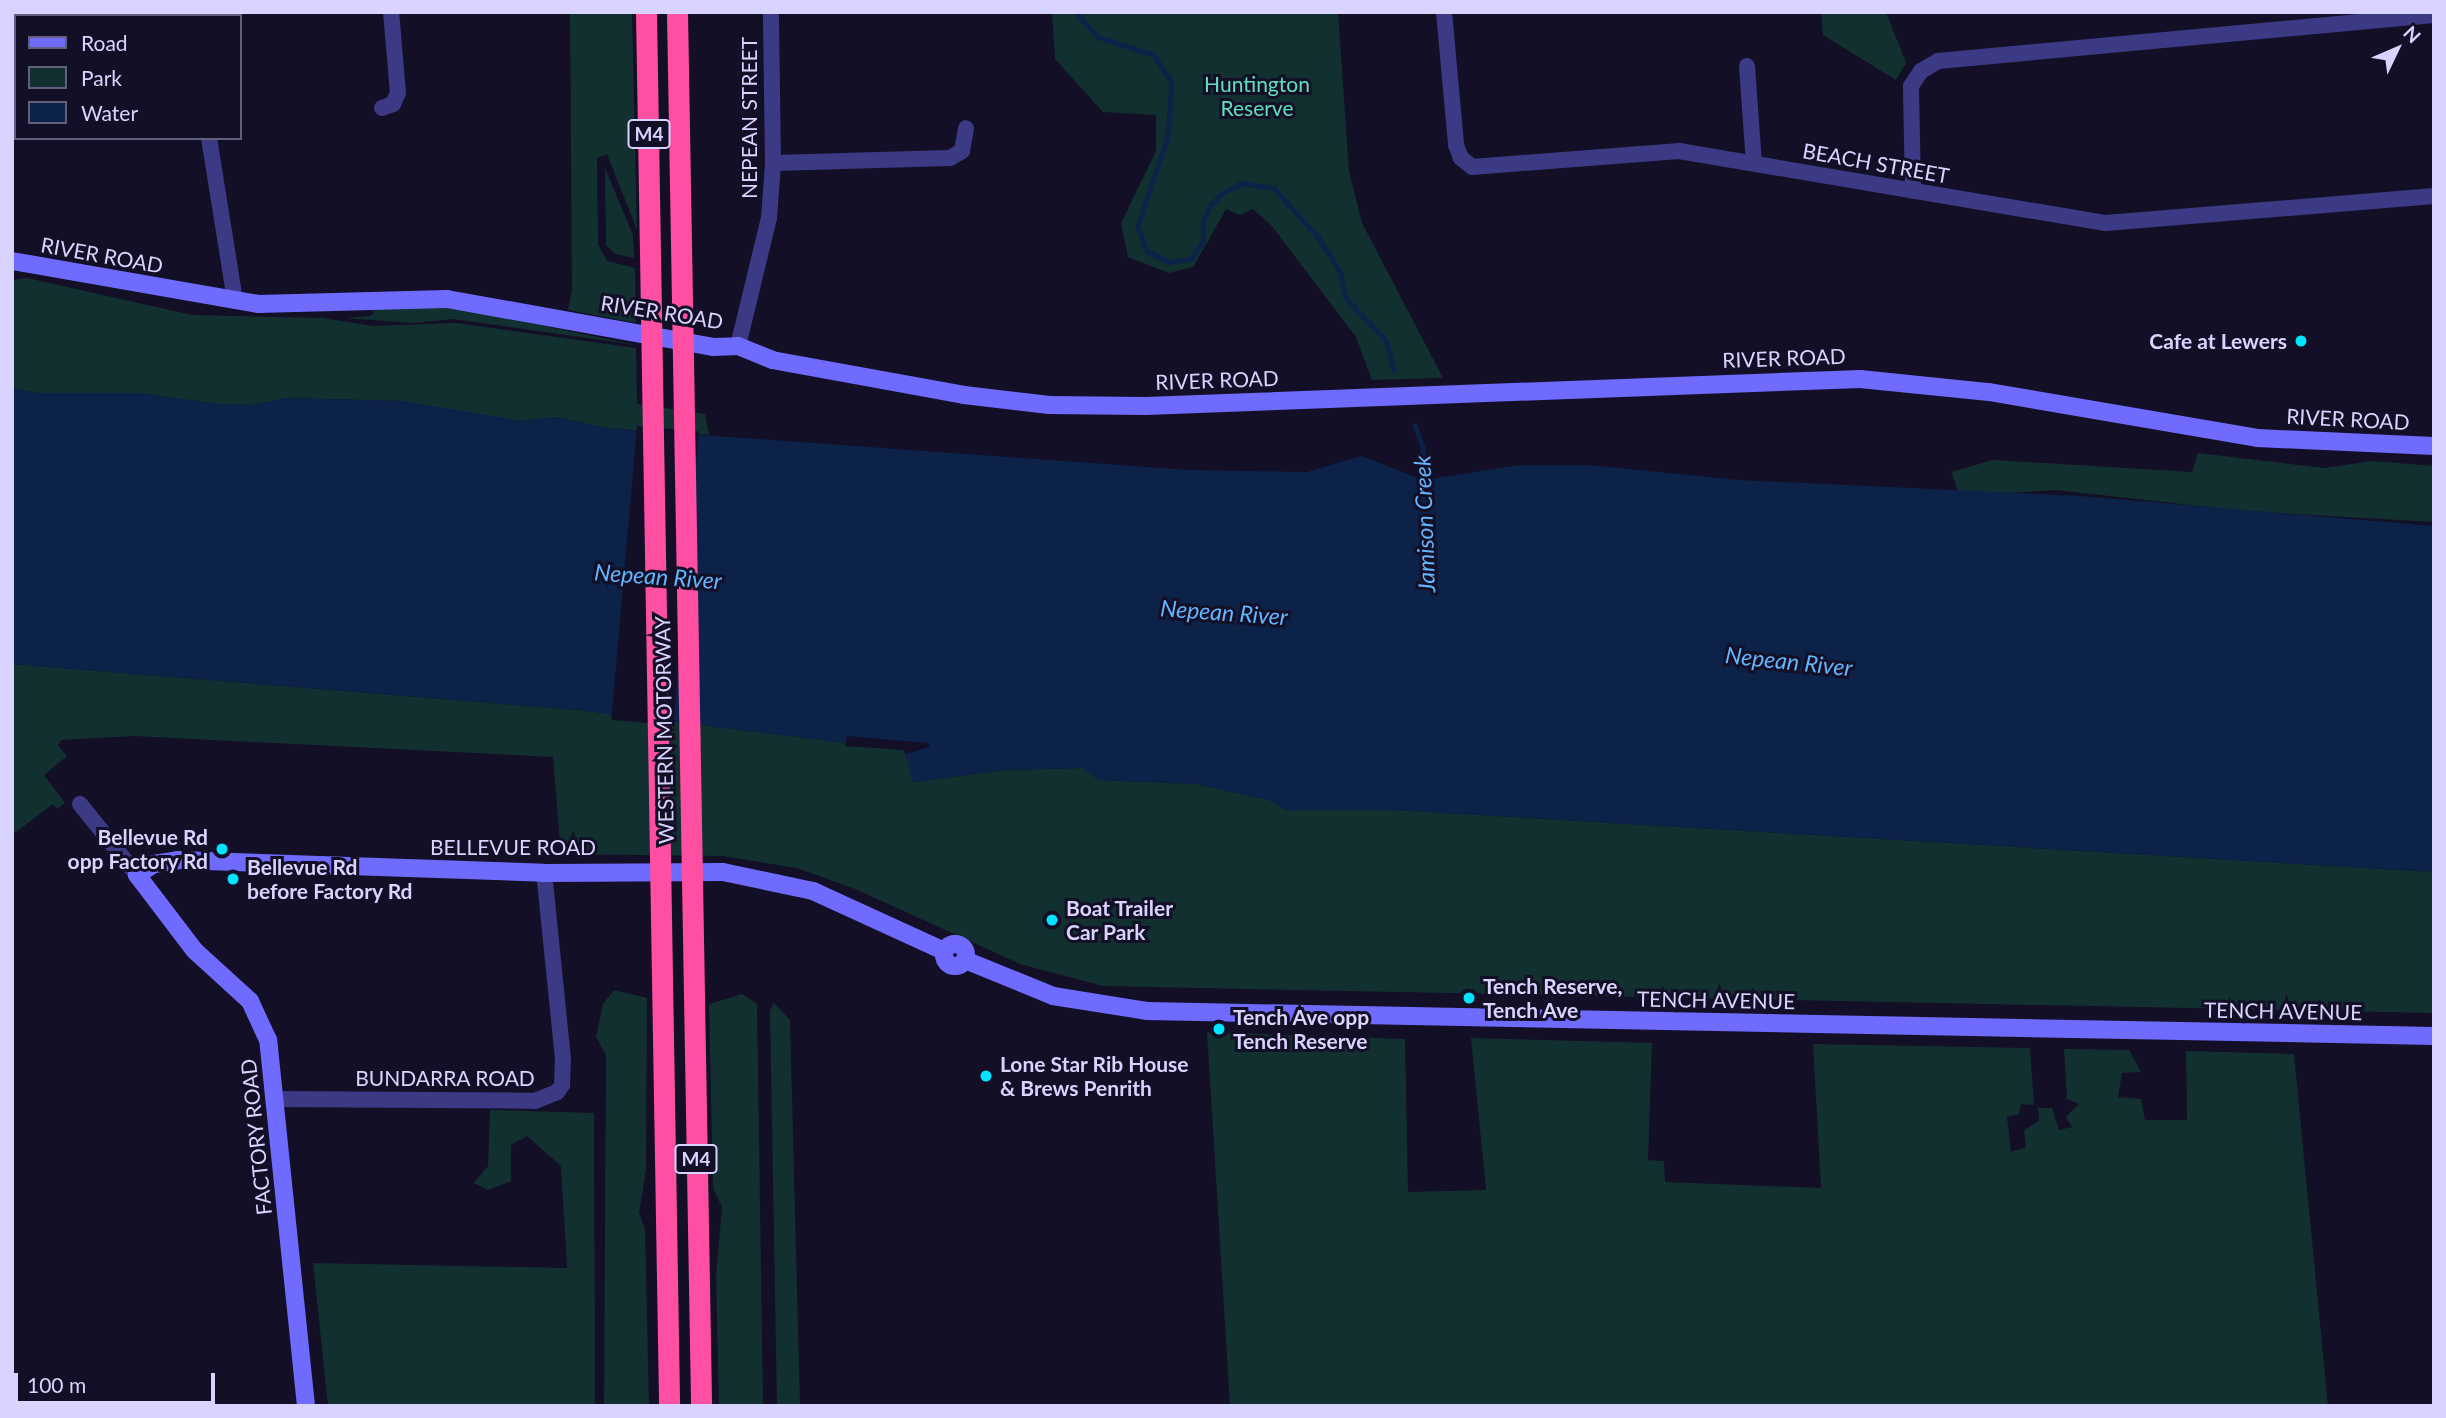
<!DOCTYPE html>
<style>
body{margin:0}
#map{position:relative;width:2446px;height:1418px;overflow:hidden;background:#130f26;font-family:Lato,sans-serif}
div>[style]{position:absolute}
.green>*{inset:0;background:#12302f}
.water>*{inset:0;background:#0c2248}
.pier>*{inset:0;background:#130f26;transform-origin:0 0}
.stream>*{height:4.5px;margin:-2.25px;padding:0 2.25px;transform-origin:2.25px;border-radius:2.25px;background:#0c2248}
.street>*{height:16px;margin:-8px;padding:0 8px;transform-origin:8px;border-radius:8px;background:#3d3a85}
.secondary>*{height:18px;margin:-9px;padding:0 9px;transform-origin:9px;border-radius:9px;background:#6f6bff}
.secondary>.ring{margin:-9px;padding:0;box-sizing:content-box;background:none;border:18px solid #6f6bff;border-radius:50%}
.highway>*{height:21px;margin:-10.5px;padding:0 10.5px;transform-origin:10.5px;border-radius:10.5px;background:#ff4fa3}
.dots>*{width:19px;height:19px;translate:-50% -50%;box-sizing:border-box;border:4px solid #130f26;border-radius:50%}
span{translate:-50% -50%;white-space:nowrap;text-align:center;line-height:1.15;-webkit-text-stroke:6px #130f26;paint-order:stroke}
.shield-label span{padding:2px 5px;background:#130f26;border:2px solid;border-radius:5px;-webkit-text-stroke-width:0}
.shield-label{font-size:19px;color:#d9d4ff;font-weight:700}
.park-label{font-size:21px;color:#5fe0c0}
.street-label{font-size:21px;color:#d9d4ff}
.poi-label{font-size:21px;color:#d9d4ff;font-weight:700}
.right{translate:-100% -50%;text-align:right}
.left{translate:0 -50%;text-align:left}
.water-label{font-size:23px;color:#62b6ff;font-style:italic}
.frame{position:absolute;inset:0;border:14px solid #d9d4ff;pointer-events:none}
.legend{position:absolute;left:14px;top:14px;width:228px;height:126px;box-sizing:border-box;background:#130f26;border:2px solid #625e7d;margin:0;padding:9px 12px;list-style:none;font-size:21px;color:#d9d4ff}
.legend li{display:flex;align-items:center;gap:14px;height:35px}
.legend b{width:35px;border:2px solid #625e7d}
.north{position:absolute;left:2362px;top:14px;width:70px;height:70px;-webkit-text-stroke:5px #130f26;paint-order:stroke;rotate:46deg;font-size:19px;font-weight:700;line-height:28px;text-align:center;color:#d9d4ff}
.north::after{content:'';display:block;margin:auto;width:24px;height:32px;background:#d9d4ff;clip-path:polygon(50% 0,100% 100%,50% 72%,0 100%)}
.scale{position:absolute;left:14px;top:1373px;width:201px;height:32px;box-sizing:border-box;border:4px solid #d9d4ff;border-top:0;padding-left:9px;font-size:21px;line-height:24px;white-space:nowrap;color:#d9d4ff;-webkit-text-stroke:5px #130f26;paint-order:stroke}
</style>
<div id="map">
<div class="green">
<i style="clip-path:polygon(570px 12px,632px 12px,637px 230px,607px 154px,597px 158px,598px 244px,607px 261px,635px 268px,636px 323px,568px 310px,572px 290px)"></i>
<i style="clip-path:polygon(1052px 12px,1338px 12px,1349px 171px,1362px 223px,1443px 378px,1372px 380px,1356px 337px,1271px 225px,1253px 209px,1239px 215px,1226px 209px,1193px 267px,1169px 273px,1128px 257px,1121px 223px,1156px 151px,1156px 115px,1103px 112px,1055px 59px)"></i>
<i style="clip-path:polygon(1821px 12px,1886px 12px,1906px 63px,1896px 80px,1823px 35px)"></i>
<i style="clip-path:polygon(605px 168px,633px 235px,634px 258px,615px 254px,606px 245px)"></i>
<i style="clip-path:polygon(27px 278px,192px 315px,322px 318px,374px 326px,456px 323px,636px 348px,637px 404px,705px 414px,709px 435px,605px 428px,557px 417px,522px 421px,401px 401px,286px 398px,255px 405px,219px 404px,137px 393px,39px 393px,12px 388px,12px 280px)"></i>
<i style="clip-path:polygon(374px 308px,458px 308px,636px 345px,453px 319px,413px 323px,345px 318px,371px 316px,374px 312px,368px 309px)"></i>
<i style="clip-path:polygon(2198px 453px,2324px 468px,2373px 461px,2434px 466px,2434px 522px,2244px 511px,2056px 490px,1960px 496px,1951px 472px,1993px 460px,2192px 472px)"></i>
<i style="clip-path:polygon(12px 664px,578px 710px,904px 750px,914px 782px,1005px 770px,1082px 768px,1099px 780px,1196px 784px,1269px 800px,1286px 810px,1396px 810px,2434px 872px,2434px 1013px,1103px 986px,1020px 964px,855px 889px,797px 868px,722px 856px,561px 854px,553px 757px,133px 736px,61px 740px,58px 745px,67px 756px,44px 775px,65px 803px,57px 809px,53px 804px,12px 835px)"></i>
<i style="clip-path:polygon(614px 990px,647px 998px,646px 1170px,639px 1213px,645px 1229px,649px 1406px,604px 1406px,606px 1055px,596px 1037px,603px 1004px)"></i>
<i style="clip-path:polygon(742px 994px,757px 1004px,763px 1406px,719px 1406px,716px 1276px,722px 1207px,713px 1188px,709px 1004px)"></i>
<i style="clip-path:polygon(774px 1003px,790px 1020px,800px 1406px,777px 1406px,770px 1011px)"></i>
<i style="clip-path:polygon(1207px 1032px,1405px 1039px,1408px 1192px,1486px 1190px,1471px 1038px,1652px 1043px,1648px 1160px,1664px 1161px,1665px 1182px,1821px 1188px,1813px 1044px,2030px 1048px,2034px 1105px,2021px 1104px,2019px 1114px,2007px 1117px,2011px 1152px,2026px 1147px,2024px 1130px,2039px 1121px,2038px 1108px,2052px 1108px,2059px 1130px,2072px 1127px,2066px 1117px,2079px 1104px,2067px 1099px,2064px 1049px,2129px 1050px,2141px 1072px,2122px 1073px,2118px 1097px,2141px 1099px,2145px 1120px,2187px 1120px,2186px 1051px,2294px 1054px,2328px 1406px,1230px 1406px)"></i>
<i style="clip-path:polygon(490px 1110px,594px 1113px,595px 1406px,328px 1406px,313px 1263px,567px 1268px,561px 1166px,527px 1136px,511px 1145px,511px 1181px,488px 1190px,474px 1183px,488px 1166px)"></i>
</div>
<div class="water">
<i style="clip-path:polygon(12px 388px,39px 393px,137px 393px,219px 404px,255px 405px,286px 398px,401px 401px,522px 421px,557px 417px,605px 428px,1189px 470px,1307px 472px,1362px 456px,1423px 480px,1520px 465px,1588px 465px,1739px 480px,2080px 496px,2434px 526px,2434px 872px,1396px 810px,1286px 810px,1269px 800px,1196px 784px,1099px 780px,1082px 768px,1005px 770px,913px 782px,904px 750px,578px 710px,12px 664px)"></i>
</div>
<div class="pier">
<i style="left:637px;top:426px;width:62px;height:295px;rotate:5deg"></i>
<i style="clip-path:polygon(847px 736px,928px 743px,930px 747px,905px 754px,904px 750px,845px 746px)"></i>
</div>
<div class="stream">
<i style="left:1076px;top:12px;width:33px;rotate:49deg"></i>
<i style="left:1098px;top:37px;width:59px;rotate:17.8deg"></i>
<i style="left:1154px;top:55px;width:33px;rotate:57deg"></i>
<i style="left:1172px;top:83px;width:54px;rotate:94.2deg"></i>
<i style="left:1168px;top:137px;width:94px;rotate:108.6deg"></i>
<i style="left:1138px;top:226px;width:27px;rotate:70deg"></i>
<i style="left:1147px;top:251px;width:25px;rotate:27deg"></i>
<i style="left:1169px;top:262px;width:21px;rotate:-8deg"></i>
<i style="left:1190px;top:259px;width:21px;rotate:-53deg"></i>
<i style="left:1203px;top:242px;width:21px;rotate:-90deg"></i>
<i style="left:1203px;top:221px;width:17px;rotate:-65deg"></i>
<i style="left:1210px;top:206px;width:16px;rotate:-47deg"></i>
<i style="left:1221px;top:194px;width:24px;rotate:-28deg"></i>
<i style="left:1242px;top:183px;width:32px;rotate:9deg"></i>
<i style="left:1274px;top:188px;width:67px;rotate:48deg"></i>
<i style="left:1319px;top:238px;width:41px;rotate:57.8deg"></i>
<i style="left:1341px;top:273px;width:25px;rotate:79deg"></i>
<i style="left:1346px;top:298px;width:58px;rotate:46.4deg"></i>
<i style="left:1386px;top:340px;width:31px;rotate:75deg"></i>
<i style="left:1415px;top:425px;width:23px;rotate:70deg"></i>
<i style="left:1423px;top:447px;width:38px;rotate:90deg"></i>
</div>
<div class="street">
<i style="left:1444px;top:12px;width:134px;rotate:84.8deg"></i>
<i style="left:1456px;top:145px;width:14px;rotate:69deg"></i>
<i style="left:1461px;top:158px;width:14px;rotate:39deg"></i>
<i style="left:1472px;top:167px;width:208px;rotate:-4.4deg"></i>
<i style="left:1679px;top:151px;width:433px;rotate:9.6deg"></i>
<i style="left:2106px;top:223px;width:329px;rotate:-4.7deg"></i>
<i style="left:188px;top:16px;width:42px;rotate:-5.4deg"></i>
<i style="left:1747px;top:66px;width:97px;rotate:85.9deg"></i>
<i style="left:12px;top:105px;width:4px;rotate:14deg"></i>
<i style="left:382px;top:108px;width:12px;rotate:-20deg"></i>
<i style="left:393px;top:104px;width:12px;rotate:-66deg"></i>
<i style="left:398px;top:93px;width:81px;rotate:-94.9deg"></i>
<i style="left:209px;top:138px;width:165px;rotate:80.9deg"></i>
<i style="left:773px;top:163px;width:177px;rotate:-1.6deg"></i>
<i style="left:950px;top:158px;width:14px;rotate:-30deg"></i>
<i style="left:962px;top:151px;width:23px;rotate:-80deg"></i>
<i style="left:1913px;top:191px;width:105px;rotate:-91.1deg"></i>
<i style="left:1911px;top:86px;width:18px;rotate:-56deg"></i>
<i style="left:1921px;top:71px;width:20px;rotate:-30deg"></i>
<i style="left:1938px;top:61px;width:498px;rotate:-5.3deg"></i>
<i style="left:738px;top:346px;width:132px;rotate:-76.4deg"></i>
<i style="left:769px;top:218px;width:55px;rotate:-85.8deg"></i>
<i style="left:773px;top:163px;width:151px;rotate:-90.8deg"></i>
<i style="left:80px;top:804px;width:91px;rotate:51.2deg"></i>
<i style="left:278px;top:1099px;width:257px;rotate:0.4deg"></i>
<i style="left:535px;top:1101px;width:24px;rotate:-22deg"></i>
<i style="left:557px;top:1092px;width:9px;rotate:-54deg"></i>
<i style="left:562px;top:1085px;width:26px;rotate:-88deg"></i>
<i style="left:563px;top:1059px;width:187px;rotate:-95.8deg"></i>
</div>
<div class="secondary">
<i style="left:12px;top:261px;width:250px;rotate:9.9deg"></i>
<i style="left:258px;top:304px;width:189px;rotate:-1.5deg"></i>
<i style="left:447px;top:299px;width:270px;rotate:10.2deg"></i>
<i style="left:713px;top:347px;width:25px;rotate:-2deg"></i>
<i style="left:738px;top:346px;width:37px;rotate:22deg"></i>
<i style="left:772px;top:360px;width:195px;rotate:10.3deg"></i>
<i style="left:964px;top:395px;width:86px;rotate:6.7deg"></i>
<i style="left:1049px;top:405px;width:97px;rotate:0.6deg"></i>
<i style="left:1146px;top:406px;width:715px;rotate:-2.17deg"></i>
<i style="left:1860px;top:379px;width:130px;rotate:5.8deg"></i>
<i style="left:1989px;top:392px;width:272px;rotate:9.7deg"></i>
<i style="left:2257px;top:438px;width:177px;rotate:2.6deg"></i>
<i class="ring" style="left:944px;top:944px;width:4px;height:4px"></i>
<i style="left:965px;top:960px;width:95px;rotate:22.2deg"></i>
<i style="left:1053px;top:996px;width:96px;rotate:9deg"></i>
<i style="left:1148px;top:1011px;width:1286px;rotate:1.11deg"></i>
<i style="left:306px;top:1406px;width:368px;rotate:-95.9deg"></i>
<i style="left:268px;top:1040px;width:43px;rotate:-114.8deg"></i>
<i style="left:250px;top:1001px;width:74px;rotate:-137.7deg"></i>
<i style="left:195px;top:951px;width:96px;rotate:-127.3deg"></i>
<i style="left:137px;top:875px;width:20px;rotate:-33deg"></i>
<i style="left:154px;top:864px;width:24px;rotate:-9deg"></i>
<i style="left:178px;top:860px;width:366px;rotate:2deg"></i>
<i style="left:544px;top:873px;width:179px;rotate:-0.3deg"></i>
<i style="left:723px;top:872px;width:92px;rotate:11.9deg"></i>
<i style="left:813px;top:891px;width:144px;rotate:24.6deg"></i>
</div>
<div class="highway">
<i style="left:646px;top:12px;width:1394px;rotate:89.05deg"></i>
<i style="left:677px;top:12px;width:1394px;rotate:89.01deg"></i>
</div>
<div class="dots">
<i style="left:2301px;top:341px;background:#00e5ff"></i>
<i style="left:222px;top:849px;background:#00e5ff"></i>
<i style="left:233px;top:879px;background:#00e5ff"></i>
<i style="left:1052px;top:920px;background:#00e5ff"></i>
<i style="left:1469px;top:998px;background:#00e5ff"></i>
<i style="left:1219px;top:1029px;background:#00e5ff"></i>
<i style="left:986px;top:1076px;background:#00e5ff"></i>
</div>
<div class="shield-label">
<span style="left:649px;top:134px">M4</span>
<span style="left:696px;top:1159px">M4</span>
</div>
<div class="park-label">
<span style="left:1257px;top:96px">Huntington<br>Reserve</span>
</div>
<div class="street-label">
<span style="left:749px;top:118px;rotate:-90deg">NEPEAN STREET</span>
<span style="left:1876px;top:163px;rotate:10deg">BEACH STREET</span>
<span style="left:102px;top:255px;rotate:10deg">RIVER ROAD</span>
<span style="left:662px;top:312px;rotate:9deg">RIVER ROAD</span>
<span style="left:1784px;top:358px;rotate:-2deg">RIVER ROAD</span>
<span style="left:1217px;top:380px;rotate:-2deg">RIVER ROAD</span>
<span style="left:2348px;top:419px;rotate:3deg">RIVER ROAD</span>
<span style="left:664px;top:730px;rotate:-91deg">WESTERN MOTORWAY</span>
<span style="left:513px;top:847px">BELLEVUE ROAD</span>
<span style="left:1716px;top:1000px;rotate:1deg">TENCH AVENUE</span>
<span style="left:2283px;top:1011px;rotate:1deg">TENCH AVENUE</span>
<span style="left:445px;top:1078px">BUNDARRA ROAD</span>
<span style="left:256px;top:1137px;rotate:-96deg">FACTORY ROAD</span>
</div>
<div class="poi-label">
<span class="right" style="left:2287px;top:341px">Cafe at Lewers</span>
<span class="right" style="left:208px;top:849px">Bellevue Rd<br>opp Factory Rd</span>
<span class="left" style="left:247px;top:879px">Bellevue Rd<br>before Factory Rd</span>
<span class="left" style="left:1066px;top:920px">Boat Trailer<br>Car Park</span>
<span class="left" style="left:1483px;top:998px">Tench Reserve,<br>Tench Ave</span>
<span class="left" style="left:1233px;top:1029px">Tench Ave opp<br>Tench Reserve</span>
<span class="left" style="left:1000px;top:1076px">Lone Star Rib House<br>&amp; Brews Penrith</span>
</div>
<div class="water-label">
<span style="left:1424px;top:524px;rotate:-92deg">Jamison Creek</span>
<span style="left:658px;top:576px;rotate:4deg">Nepean River</span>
<span style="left:1224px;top:612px;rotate:4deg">Nepean River</span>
<span style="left:1789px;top:661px;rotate:6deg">Nepean River</span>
</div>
<div class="frame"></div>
<ul class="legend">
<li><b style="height:9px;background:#6f6bff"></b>Road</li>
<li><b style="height:19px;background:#12302f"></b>Park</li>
<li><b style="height:19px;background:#0c2248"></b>Water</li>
</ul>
<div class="north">N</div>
<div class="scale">100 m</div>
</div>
